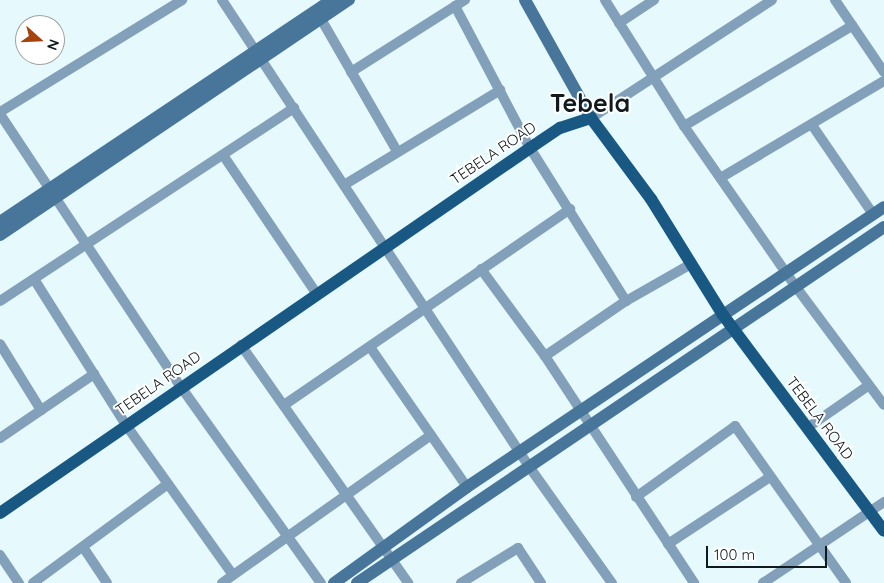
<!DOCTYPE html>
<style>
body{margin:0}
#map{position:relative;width:884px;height:583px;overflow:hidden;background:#e6fafe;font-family:Quicksand,sans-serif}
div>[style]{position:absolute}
.street>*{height:10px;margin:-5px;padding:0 5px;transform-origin:5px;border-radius:5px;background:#82a0b9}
.secondary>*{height:12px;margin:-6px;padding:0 6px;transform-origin:6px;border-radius:6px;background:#48769a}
.primary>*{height:12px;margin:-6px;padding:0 6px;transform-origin:6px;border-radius:6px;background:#185883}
span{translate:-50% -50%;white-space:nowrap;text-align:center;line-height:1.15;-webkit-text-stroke:4px #fff;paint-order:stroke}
.street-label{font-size:15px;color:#10191b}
.town-label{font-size:25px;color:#10191b;font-weight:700}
.north{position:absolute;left:15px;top:15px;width:50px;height:50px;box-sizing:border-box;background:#fff;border:1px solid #9fa3a4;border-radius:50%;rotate:110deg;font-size:14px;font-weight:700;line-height:20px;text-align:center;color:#10191b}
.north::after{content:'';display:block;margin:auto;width:18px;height:22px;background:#a64110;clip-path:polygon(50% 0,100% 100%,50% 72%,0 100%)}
.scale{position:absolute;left:706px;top:546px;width:121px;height:22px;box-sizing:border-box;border:2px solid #10191b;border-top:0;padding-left:6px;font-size:15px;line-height:18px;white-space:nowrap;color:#10191b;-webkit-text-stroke:4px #fff;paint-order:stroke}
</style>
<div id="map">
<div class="street">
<i style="left:222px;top:0;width:557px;rotate:56.65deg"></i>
<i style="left:528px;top:465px;width:145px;rotate:54.6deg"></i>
<i style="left:605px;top:0;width:149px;rotate:57.9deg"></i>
<i style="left:684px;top:126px;width:196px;rotate:55.2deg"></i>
<i style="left:796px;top:287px;width:147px;rotate:53.3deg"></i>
<i style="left:835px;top:0;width:87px;rotate:55.8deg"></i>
<i style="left:455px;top:6px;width:161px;rotate:62.2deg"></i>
<i style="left:530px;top:148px;width:181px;rotate:57.9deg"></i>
<i style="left:321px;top:19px;width:152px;rotate:60.1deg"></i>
<i style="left:619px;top:23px;width:42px;rotate:-33.3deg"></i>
<i style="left:351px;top:72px;width:135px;rotate:-32.3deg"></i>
<i style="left:0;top:112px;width:214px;rotate:-31.6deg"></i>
<i style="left:0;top:114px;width:328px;rotate:56.5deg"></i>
<i style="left:181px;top:387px;width:241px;rotate:54.5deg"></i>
<i style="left:591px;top:118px;width:216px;rotate:-33.1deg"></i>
<i style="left:812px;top:125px;width:108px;rotate:55.6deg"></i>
<i style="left:684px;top:126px;width:196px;rotate:-30.8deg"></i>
<i style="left:223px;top:155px;width:166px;rotate:56deg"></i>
<i style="left:722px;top:177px;width:188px;rotate:-30.7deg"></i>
<i style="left:344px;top:185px;width:183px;rotate:-31.3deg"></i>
<i style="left:481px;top:269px;width:108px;rotate:53.7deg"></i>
<i style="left:545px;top:356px;width:272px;rotate:56.7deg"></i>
<i style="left:34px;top:279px;width:173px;rotate:57.8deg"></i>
<i style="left:126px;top:425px;width:184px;rotate:54.5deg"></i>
<i style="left:0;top:301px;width:352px;rotate:-33.3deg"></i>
<i style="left:0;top:344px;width:78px;rotate:58.2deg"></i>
<i style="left:241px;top:345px;width:291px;rotate:54.9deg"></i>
<i style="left:370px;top:347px;width:170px;rotate:55.3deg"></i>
<i style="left:545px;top:356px;width:98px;rotate:-34.2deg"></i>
<i style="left:626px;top:301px;width:75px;rotate:-29.6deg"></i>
<i style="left:284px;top:405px;width:347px;rotate:-34.4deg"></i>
<i style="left:807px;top:428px;width:75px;rotate:-34.7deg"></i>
<i style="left:0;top:438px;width:114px;rotate:-34.2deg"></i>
<i style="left:636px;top:497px;width:122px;rotate:-35.6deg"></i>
<i style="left:735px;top:426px;width:192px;rotate:54.7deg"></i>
<i style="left:668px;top:544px;width:122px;rotate:-33.3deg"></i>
<i style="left:83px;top:547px;width:43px;rotate:56.3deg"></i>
<i style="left:0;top:555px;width:34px;rotate:56deg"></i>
<i style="left:33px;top:583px;width:167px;rotate:-36.3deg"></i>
<i style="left:222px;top:583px;width:256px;rotate:-35.3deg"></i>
<i style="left:461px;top:583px;width:67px;rotate:-31.6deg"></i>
<i style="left:518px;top:548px;width:42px;rotate:56.7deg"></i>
<i style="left:763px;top:583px;width:146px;rotate:-33.8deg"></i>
</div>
<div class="secondary">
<i style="left:525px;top:0;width:135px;rotate:60.8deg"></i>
<i style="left:0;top:222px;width:399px;rotate:-33.8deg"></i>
<i style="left:0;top:235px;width:421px;rotate:-34deg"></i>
<i style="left:334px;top:583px;width:164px;rotate:-35.8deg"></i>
<i style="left:467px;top:487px;width:502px;rotate:-33.88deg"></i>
<i style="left:357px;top:583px;width:636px;rotate:-34.04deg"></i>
</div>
<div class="primary">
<i style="left:0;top:513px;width:644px;rotate:-34.55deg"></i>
<i style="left:530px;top:148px;width:36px;rotate:-34deg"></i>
<i style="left:560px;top:128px;width:33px;rotate:-18deg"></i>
<i style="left:591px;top:118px;width:101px;rotate:53.5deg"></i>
<i style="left:651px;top:199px;width:137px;rotate:58.2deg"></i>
<i style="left:723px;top:315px;width:269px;rotate:53.3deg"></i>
</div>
<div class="street-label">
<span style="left:493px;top:153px;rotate:-34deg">TEBELA ROAD</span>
<span style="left:158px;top:383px;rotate:-35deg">TEBELA ROAD</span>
<span style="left:820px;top:418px;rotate:53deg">TEBELA ROAD</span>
</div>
<div class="town-label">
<span style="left:590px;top:103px">Tebela</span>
</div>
<div class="north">N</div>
<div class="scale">100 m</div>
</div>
